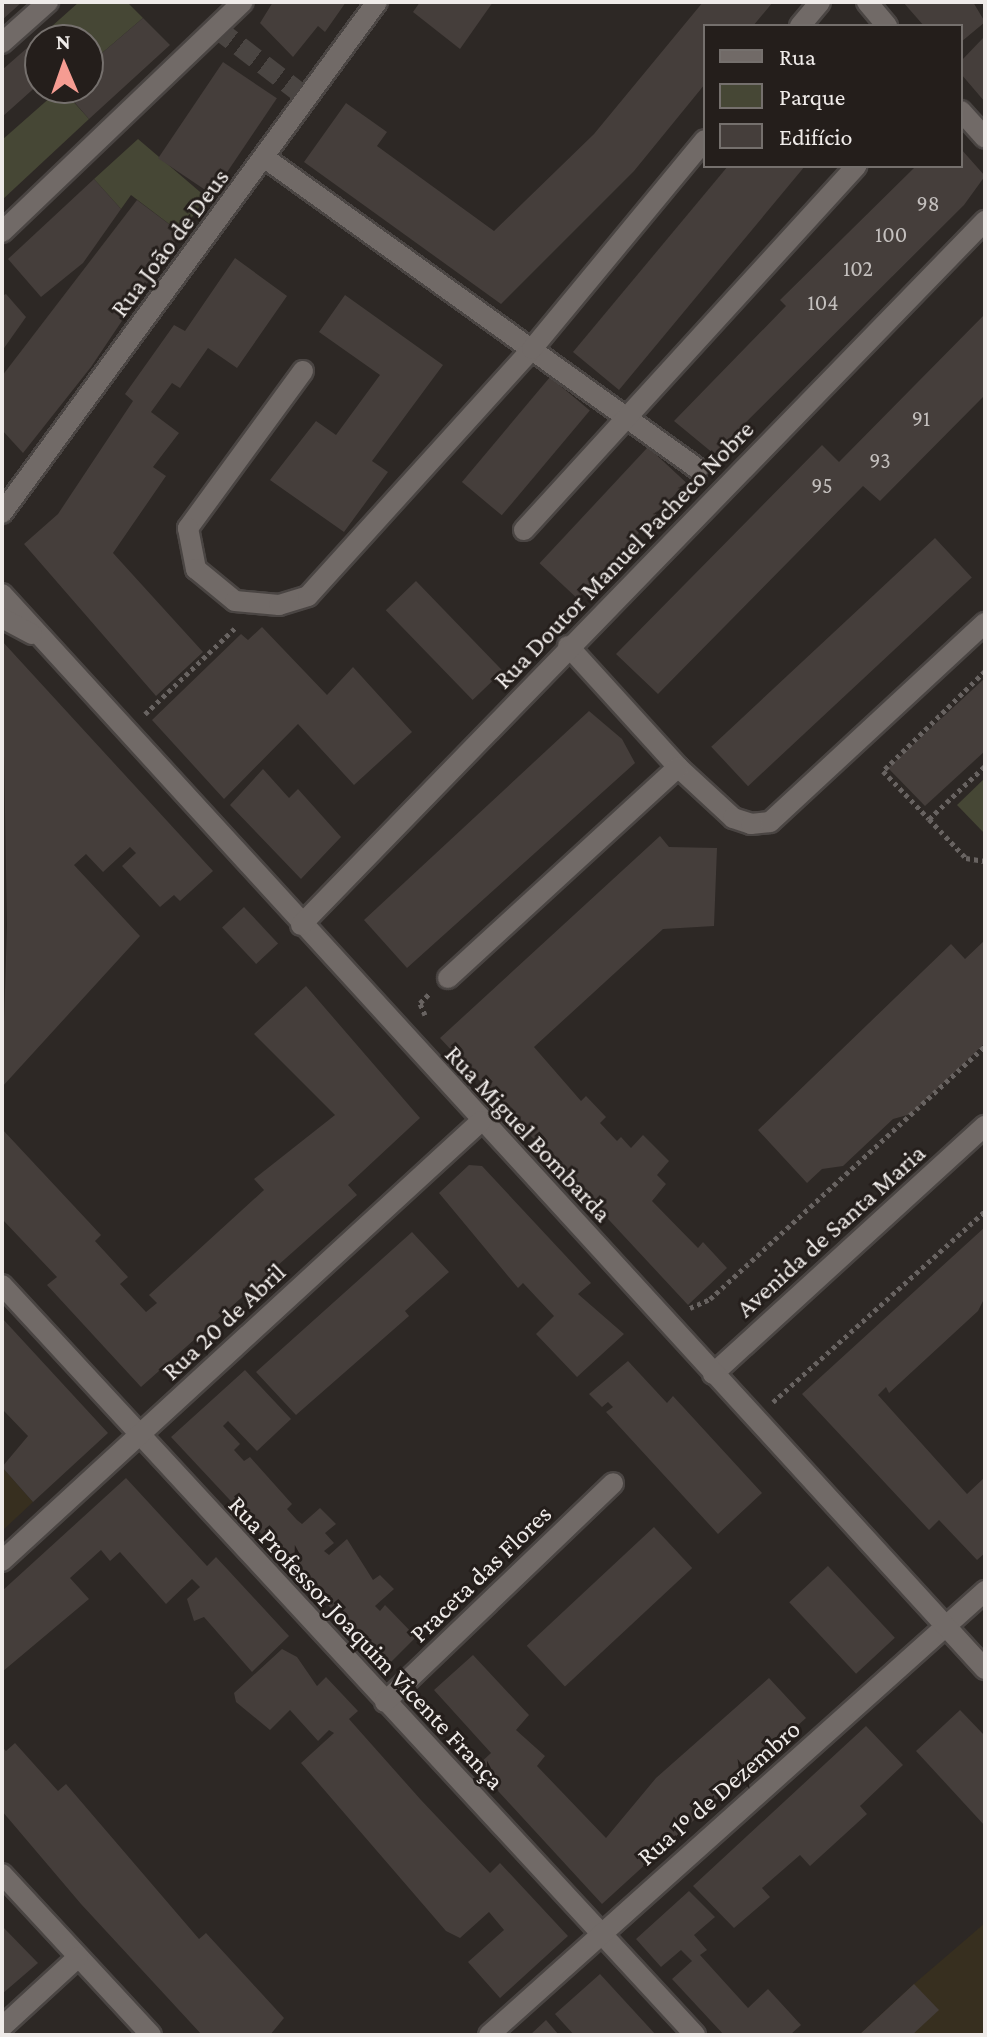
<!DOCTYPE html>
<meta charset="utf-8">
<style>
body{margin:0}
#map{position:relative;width:987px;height:2037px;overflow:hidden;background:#2d2825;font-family:"Crimson Pro",serif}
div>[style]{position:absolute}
.education>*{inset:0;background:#372f1f}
.green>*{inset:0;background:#464735}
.building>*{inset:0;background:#453e3b;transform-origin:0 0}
.street-tunnel>*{height:20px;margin-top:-10px;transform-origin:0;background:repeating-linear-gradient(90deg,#4a4542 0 20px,transparent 0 30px)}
.path>*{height:5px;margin-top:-2.5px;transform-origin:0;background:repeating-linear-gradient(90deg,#686361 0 4px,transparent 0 8px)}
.roads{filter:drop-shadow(2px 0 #4a4543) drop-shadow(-2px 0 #4a4543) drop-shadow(0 2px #4a4543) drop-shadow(0 -2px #4a4543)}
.street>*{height:20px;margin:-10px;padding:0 10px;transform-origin:10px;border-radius:10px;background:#716a67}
.secondary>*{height:20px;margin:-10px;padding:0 10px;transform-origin:10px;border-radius:10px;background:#716a67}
span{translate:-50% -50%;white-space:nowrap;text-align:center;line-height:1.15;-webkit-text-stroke:6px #241e1b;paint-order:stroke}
.number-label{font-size:22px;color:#c4c0be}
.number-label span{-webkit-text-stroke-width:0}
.street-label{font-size:26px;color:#efebe9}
.frame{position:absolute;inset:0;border:4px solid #efebe9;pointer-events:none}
.legend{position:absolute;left:703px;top:24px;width:260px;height:144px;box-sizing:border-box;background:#241e1b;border:2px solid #75706d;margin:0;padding:10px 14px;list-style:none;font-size:24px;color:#efebe9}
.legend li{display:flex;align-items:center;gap:16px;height:40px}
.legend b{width:40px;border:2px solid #75706d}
.north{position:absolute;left:24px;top:24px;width:80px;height:80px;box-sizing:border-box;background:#241e1b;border:2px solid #75706d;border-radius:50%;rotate:358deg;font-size:22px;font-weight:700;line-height:32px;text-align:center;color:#efebe9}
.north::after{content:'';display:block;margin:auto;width:28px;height:36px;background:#f59c92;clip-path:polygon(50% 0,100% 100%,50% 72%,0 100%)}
</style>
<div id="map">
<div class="education">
<i style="clip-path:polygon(2px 1467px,33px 1502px,2px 1531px)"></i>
<i style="clip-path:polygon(985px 1923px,985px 2035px,859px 2035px,914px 1984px)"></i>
</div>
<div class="green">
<i style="clip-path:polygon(79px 2px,127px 2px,143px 18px,88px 65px,88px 40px,63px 40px,51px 27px)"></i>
<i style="clip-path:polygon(61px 88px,89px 119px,2px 200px,2px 140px)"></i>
<i style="clip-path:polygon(138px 139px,206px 197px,181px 233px,131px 195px,121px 209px,94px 179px)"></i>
<i style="clip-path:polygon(985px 778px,985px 834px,957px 805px)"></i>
</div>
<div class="building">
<i style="clip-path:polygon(2px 2px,22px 2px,2px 20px)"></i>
<i style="clip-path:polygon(273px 2px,275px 3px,346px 2px,325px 32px,318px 26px,293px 57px,260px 23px)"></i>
<i style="clip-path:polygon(420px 2px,493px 2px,460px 49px,413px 12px)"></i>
<i style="clip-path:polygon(703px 2px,773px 2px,753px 26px,705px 26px,705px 84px,634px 171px,501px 304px,304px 162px,346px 103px,387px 132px,377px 146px,494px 231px,594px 134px)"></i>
<i style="clip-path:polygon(903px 2px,973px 2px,985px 22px,961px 42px,961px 26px,924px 26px)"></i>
<i style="clip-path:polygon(143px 18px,170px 45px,89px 119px,62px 88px,88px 88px,88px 65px)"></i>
<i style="clip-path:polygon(51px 27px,63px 40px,40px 40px,40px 83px,2px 117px,2px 70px)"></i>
<i style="clip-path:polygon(985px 36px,985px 102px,961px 74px,961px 61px)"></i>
<i style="left:223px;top:62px;width:65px;height:116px;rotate:34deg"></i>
<i style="clip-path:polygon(961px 149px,985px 176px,964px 205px,714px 454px,674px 421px,786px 306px,780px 300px,916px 166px,961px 166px)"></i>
<i style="clip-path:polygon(728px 166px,805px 166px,619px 390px,573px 352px)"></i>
<i style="clip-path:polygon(94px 179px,121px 209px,83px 263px,41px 297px,8px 259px)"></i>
<i style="clip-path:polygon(137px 200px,181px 233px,91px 367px,23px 453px,2px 430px,2px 376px)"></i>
<i style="clip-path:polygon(235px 258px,287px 296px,237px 368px,208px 348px,180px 388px,172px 383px,151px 412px,179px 433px,153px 467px,166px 476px,113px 553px,203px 652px,156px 696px,24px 544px,58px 514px,133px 401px,125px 394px,174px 325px,185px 331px)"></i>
<i style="clip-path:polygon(6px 294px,26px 317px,2px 351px,2px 296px)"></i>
<i style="clip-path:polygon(345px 295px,443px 365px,372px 461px,388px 472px,344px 532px,270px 480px,316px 421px,336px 435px,380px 375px,319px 332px)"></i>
<i style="clip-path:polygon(985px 314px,985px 395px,880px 501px,863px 486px,658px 694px,616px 654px,822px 445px,839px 462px)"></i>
<i style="left:550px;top:377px;width:52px;height:137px;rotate:40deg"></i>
<i style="left:648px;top:447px;width:52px;height:159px;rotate:43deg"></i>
<i style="left:935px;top:538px;width:54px;height:306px;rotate:47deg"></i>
<i style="left:416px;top:581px;width:125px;height:42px;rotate:46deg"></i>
<i style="clip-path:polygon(262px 627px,327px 695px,353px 667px,412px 732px,354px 785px,298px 724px,224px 799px,152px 720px,241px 634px,248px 640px)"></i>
<i style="clip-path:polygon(2px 641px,213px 871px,180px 901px,174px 895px,160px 907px,122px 866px,136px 853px,130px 847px,103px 872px,86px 854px,74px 865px,140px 936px,2px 1087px,7px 925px)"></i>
<i style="clip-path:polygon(985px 678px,985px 751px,925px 806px,888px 768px)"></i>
<i style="clip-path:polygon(589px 711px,622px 739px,635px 763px,407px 968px,364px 920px)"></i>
<i style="clip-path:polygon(263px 769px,289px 798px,298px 789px,341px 837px,301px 879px,230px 805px)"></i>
<i style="clip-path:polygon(660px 836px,669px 847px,717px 848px,714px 926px,663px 929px,534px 1047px,581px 1101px,586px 1096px,606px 1117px,600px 1123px,617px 1141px,621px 1137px,631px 1148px,643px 1135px,669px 1161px,657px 1175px,666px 1184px,652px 1201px,698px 1248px,703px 1242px,727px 1268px,688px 1305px,440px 1038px)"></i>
<i style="left:244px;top:907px;width:50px;height:30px;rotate:47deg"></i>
<i style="clip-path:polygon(985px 940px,985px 1043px,911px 1114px,893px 1119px,843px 1166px,822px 1169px,807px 1183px,758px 1130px,951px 944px,965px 959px)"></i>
<i style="clip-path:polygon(306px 986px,420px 1118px,348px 1185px,357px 1195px,141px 1387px,47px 1285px,57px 1277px,2px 1219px,2px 1129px,101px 1235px,95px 1241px,128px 1277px,120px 1284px,146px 1312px,157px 1303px,149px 1295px,264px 1190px,254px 1179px,335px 1115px,254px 1034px)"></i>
<i style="clip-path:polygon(469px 1165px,482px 1166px,591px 1283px,578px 1294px,624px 1334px,577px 1377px,536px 1334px,554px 1316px,523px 1283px,518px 1288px,439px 1193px)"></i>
<i style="clip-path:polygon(985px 1227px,985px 1297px,978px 1311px,889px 1393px,886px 1387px,878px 1395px,967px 1494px,985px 1477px,985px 1553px,977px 1560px,939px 1520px,929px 1530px,802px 1394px)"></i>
<i style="clip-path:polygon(412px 1232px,449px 1272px,405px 1311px,409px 1316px,296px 1415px,256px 1372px)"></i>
<i style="clip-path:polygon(2px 1318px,108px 1433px,33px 1502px,2px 1467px,28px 1436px,2px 1409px)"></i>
<i style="clip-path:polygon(628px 1361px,667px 1403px,673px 1396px,762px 1493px,718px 1534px,606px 1412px,613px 1407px,608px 1402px,602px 1407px,589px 1394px)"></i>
<i style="clip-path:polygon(245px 1370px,291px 1419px,257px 1451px,228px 1421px,223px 1426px,240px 1444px,234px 1450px,244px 1461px,250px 1457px,292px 1504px,287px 1509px,297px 1520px,302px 1524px,320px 1508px,336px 1524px,325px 1533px,334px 1543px,324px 1551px,329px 1555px,347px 1539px,373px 1580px,380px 1575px,394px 1589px,375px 1606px,380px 1611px,385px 1605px,416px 1637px,386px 1667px,171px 1437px)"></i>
<i style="clip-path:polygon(126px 1478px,207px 1566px,216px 1557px,289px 1636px,252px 1672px,204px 1617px,194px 1621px,187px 1599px,200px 1587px,192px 1579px,166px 1604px,120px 1552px,110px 1561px,101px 1550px,70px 1578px,89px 1599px,2px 1672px,2px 1591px)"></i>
<i style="left:654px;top:1527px;width:56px;height:174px;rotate:47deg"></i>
<i style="left:828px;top:1566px;width:98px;height:53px;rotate:47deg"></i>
<i style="clip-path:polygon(282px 1649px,297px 1657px,317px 1686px,326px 1677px,358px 1711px,349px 1719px,421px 1800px,490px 1873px,500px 1863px,568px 1936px,500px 1998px,468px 1962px,504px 1930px,489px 1912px,460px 1938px,446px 1931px,301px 1763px,334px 1733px,329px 1730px,318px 1741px,290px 1710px,270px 1730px,236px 1702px,234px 1693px)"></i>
<i style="clip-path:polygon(473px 1655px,529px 1715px,516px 1730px,545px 1756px,537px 1766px,606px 1838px,656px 1778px,769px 1678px,806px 1718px,602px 1904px,476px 1767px,491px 1753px,434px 1690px)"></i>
<i style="clip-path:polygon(960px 1710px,985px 1736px,985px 1826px,916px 1751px)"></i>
<i style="clip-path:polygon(866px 1726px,903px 1765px,860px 1806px,867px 1814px,810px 1866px,800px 1855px,762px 1888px,770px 1897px,734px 1928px,693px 1886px)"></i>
<i style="clip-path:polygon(15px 1743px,58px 1791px,66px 1784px,199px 1939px,206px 1933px,284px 2018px,270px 2035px,202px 2035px,81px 1904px,2px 1811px,2px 1747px,6px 1751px)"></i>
<i style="clip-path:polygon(689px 1891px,715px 1917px,694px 1935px,707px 1950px,700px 1955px,748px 2008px,768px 1989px,801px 2025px,790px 2035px,724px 2035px,672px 1979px,692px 1961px,681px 1950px,661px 1967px,636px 1939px)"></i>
<i style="clip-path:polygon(2px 1926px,38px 1963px,2px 1994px)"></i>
<i style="clip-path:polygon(600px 1974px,634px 2011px,656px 2035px,574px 2035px,555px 2014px)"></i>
<i style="clip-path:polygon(914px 1984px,939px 2010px,912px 2035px,859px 2035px)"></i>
<i style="clip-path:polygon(546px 2020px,559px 2035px,530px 2035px)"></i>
</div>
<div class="street-tunnel">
<i style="left:216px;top:28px;width:116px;rotate:37.7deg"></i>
</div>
<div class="path">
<i style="left:985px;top:671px;width:143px;rotate:135.6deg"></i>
<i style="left:883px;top:771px;width:66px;rotate:46.2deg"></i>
<i style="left:929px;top:819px;width:77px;rotate:-43.4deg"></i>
<i style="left:145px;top:714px;width:126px;rotate:-43.7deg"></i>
<i style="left:929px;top:819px;width:54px;rotate:46.5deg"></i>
<i style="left:966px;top:858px;width:19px;rotate:9deg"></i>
<i style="left:425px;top:1015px;width:13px;rotate:-113deg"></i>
<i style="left:420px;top:1003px;width:13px;rotate:-45deg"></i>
<i style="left:690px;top:1308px;width:22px;rotate:-24deg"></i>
<i style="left:710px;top:1299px;width:374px;rotate:-42.6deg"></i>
<i style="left:773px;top:1402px;width:285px;rotate:-42deg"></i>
</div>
<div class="roads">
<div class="street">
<i style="left:867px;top:2px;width:31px;rotate:50deg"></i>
<i style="left:800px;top:26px;width:31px;rotate:-50deg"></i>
<i style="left:2px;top:43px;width:62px;rotate:-41.7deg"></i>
<i style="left:961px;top:111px;width:36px;rotate:48deg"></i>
<i style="left:265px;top:158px;width:533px;rotate:35.69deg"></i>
<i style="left:2px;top:232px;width:333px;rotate:-43.7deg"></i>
<i style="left:303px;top:371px;width:195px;rotate:126.2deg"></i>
<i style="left:188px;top:528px;width:42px;rotate:79deg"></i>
<i style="left:196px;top:569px;width:50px;rotate:39.4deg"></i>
<i style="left:235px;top:601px;width:44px;rotate:5.2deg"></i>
<i style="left:279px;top:605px;width:30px;rotate:-17deg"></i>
<i style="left:308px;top:596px;width:333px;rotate:-47.8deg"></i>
<i style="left:532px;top:349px;width:271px;rotate:-50.4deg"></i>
<i style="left:2px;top:513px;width:634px;rotate:-53.73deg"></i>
<i style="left:524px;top:530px;width:493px;rotate:-47.6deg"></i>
<i style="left:568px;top:646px;width:164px;rotate:47.7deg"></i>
<i style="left:678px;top:767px;width:75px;rotate:42.8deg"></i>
<i style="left:733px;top:818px;width:19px;rotate:18deg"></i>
<i style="left:751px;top:824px;width:19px;rotate:-6deg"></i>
<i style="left:770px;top:822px;width:293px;rotate:-42.8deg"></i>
<i style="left:448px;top:978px;width:312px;rotate:-42.5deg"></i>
<i style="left:2px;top:1285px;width:1021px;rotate:47.26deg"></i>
<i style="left:713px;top:1374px;width:368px;rotate:-42.4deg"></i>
<i style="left:385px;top:1702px;width:316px;rotate:-43.8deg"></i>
<i style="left:2px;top:1874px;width:219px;rotate:47.2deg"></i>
<i style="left:2px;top:2027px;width:103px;rotate:-42.6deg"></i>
<i style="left:489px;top:2035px;width:666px;rotate:-41.83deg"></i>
</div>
<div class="secondary">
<i style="left:2px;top:594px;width:1457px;rotate:47.56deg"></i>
<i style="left:2px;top:618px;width:34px;rotate:28deg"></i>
<i style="left:301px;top:925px;width:982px;rotate:-45.83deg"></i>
<i style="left:2px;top:1561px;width:650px;rotate:-42.57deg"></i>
</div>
</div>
<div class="number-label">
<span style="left:928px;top:204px">98</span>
<span style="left:891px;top:235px">100</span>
<span style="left:858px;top:269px">102</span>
<span style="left:823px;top:303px">104</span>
<span style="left:921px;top:419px">91</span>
<span style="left:880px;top:461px">93</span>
<span style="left:822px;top:486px">95</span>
</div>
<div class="street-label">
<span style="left:170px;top:243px;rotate:-53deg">Rua João de Deus</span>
<span style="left:624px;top:555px;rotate:-46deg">Rua Doutor Manuel Pacheco Nobre</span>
<span style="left:528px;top:1134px;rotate:47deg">Rua Miguel Bombarda</span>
<span style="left:831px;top:1231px;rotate:-42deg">Avenida de Santa Maria</span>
<span style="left:224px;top:1322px;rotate:-43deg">Rua 20 de Abril</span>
<span style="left:481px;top:1574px;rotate:-44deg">Praceta das Flores</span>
<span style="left:366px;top:1643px;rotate:47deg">Rua Professor Joaquim Vicente França</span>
<span style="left:719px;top:1793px;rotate:-41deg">Rua 1º de Dezembro</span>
</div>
<div class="frame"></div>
<ul class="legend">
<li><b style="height:10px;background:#716a67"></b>Rua</li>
<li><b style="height:22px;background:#464735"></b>Parque</li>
<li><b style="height:22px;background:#453e3b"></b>Edifício</li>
</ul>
<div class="north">N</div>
</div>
